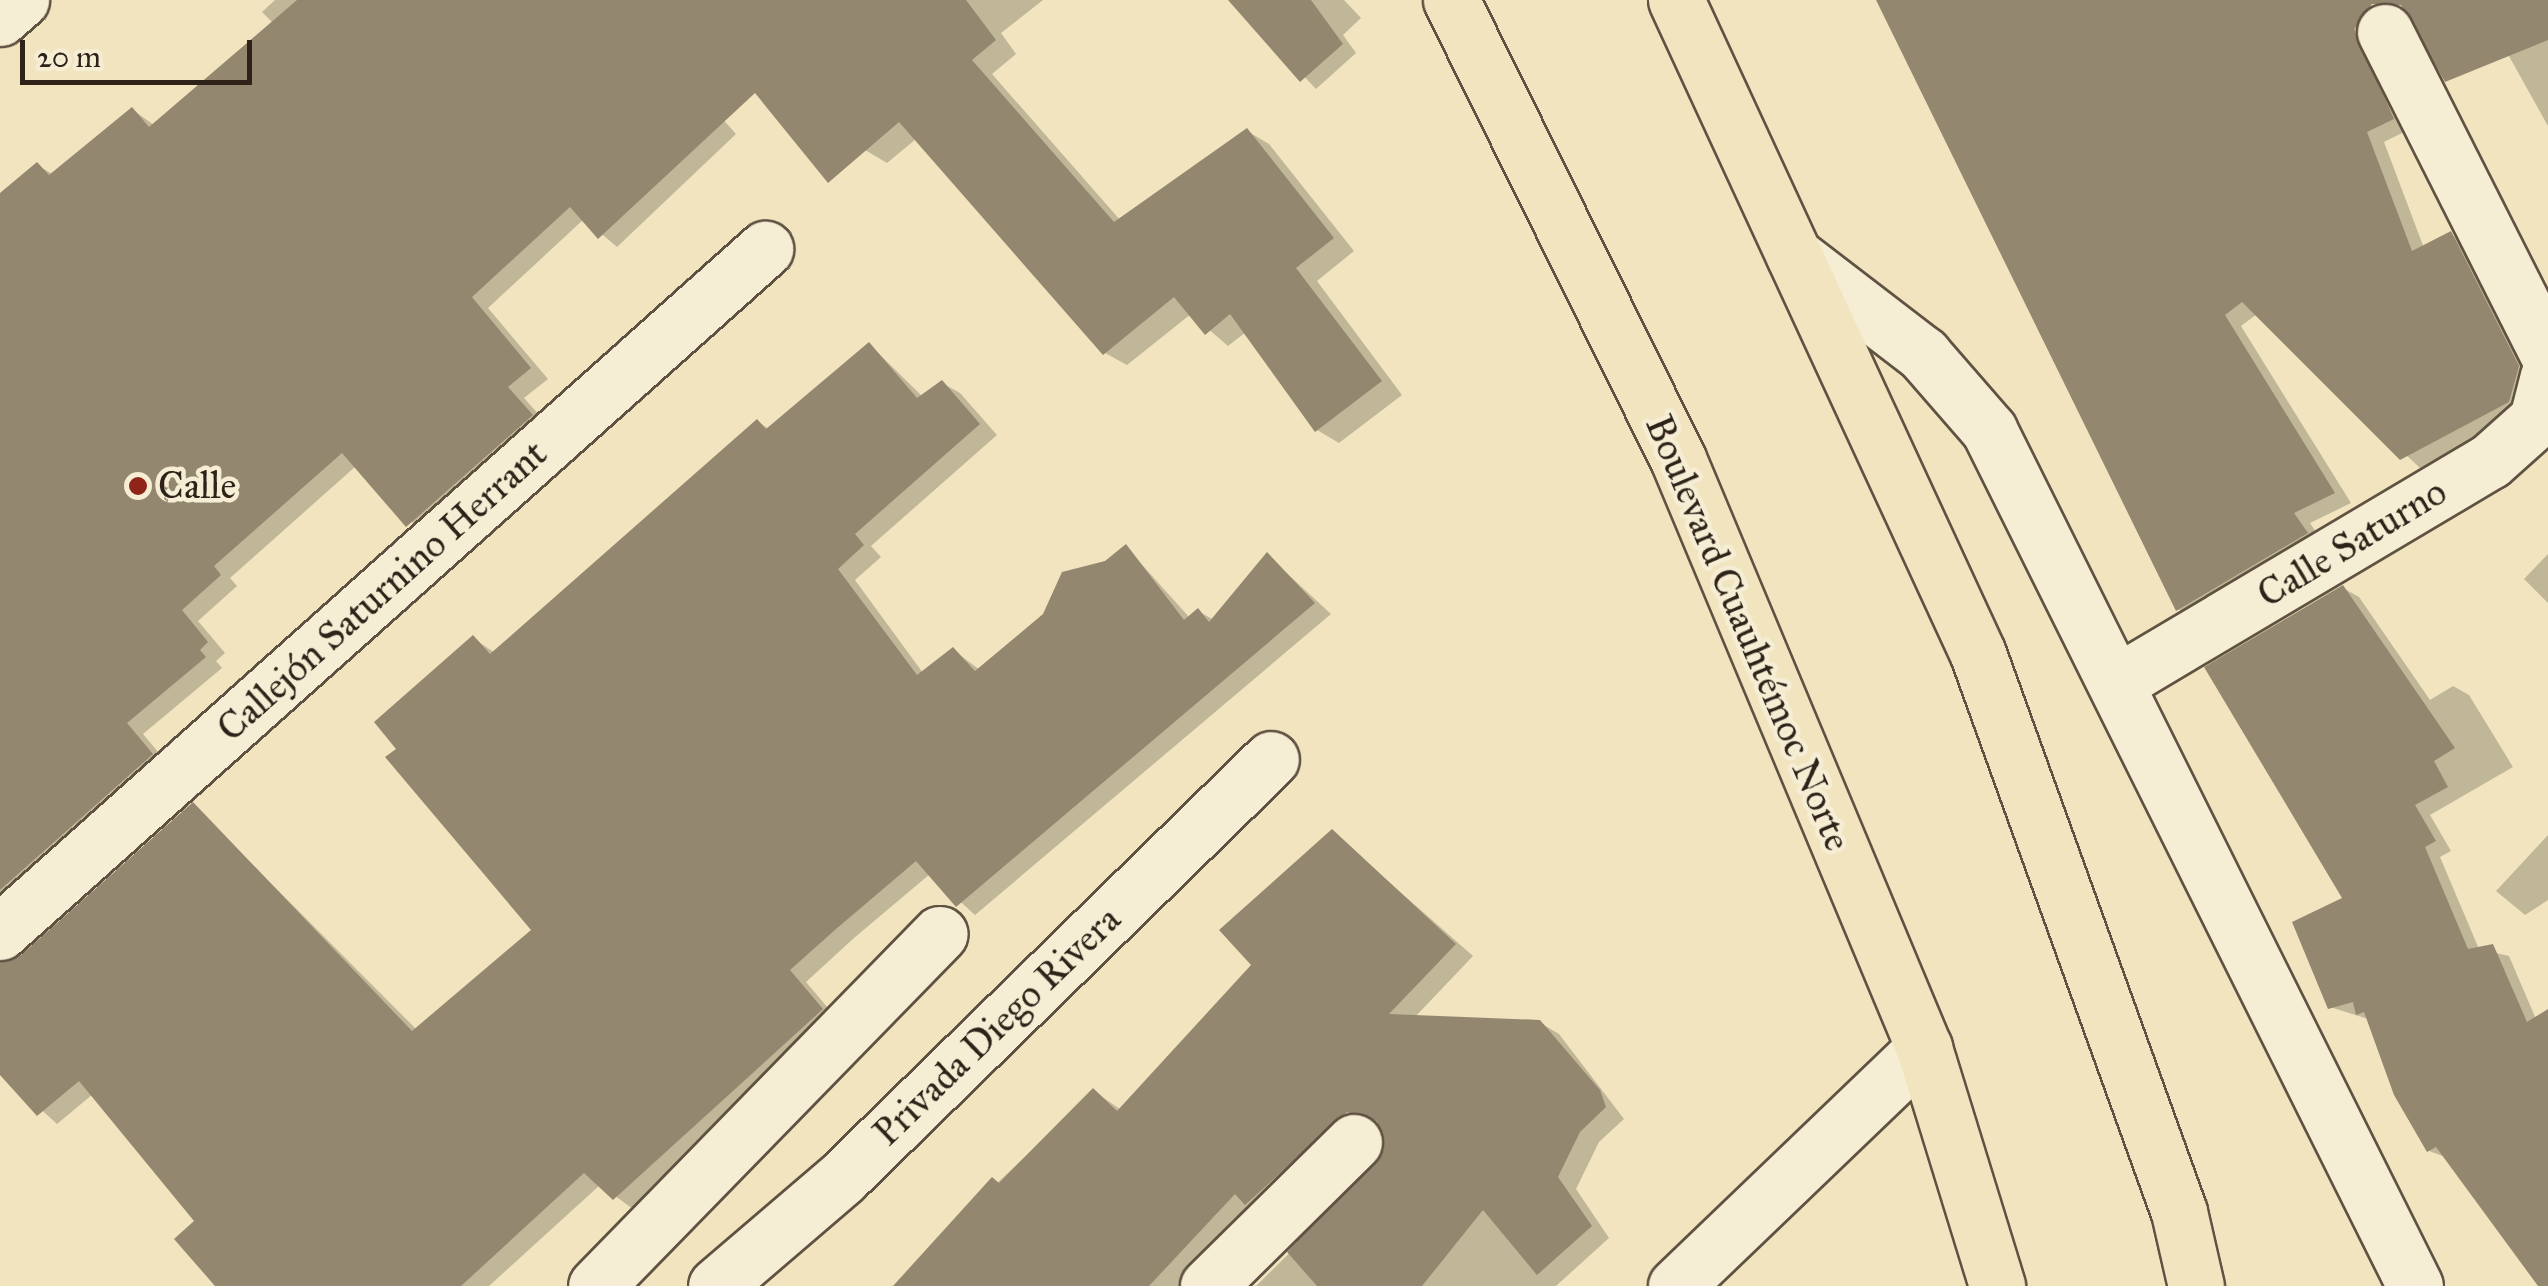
<!DOCTYPE html>
<meta charset="utf-8">
<style>
body{margin:0}
#map{position:relative;width:2548px;height:1286px;overflow:hidden;background:#f1e4bf;font-family:"IM FELL Great Primer",serif}
div>[style]{position:absolute}
.shadow>*{inset:0;background:#0003}
.building>*{inset:0;background:#94876f}
.roads{filter:drop-shadow(2px 0 #605242) drop-shadow(-2px 0 #605242) drop-shadow(0 2px #605242) drop-shadow(0 -2px #605242)}
.street>*{height:55px;margin:-27.5px;padding:0 27.5px;transform-origin:27.5px;border-radius:27.5px;background:#f6edd5}
.primary>*{height:55px;margin:-27.5px;padding:0 27.5px;transform-origin:27.5px;border-radius:27.5px;background:#f1e4bf}
.dots>*{width:28px;height:28px;translate:-50% -50%;box-sizing:border-box;border:5px solid #f6edd5;border-radius:50%}
span{translate:-50% -50%;white-space:nowrap;text-align:center;line-height:1.15;-webkit-text-stroke:9px #f6edd5;paint-order:stroke}
.poi-label{font-size:38px;color:#2f2218}
.left{translate:0 -50%;text-align:left}
.street-label{font-size:38px;color:#2f2218}
.scale{position:absolute;left:20px;top:40px;width:232px;height:45px;box-sizing:border-box;border:5px solid #2f2218;border-top:0;padding-left:12px;font-size:30px;line-height:35px;white-space:nowrap;color:#2f2218;-webkit-text-stroke:8px #f6edd5;paint-order:stroke}
</style>
<div id="map">
<div class="shadow">
<i style="clip-path:polygon(275px 0,616px 0,736px 134px,617px 247px,584px 219px,488px 308px,548px 379px,524px 398px,549px 426px,426px 536px,356px 466px,230px 578px,237px 586px,198px 621px,225px 653px,216px 661px,222px 668px,143px 734px,169px 765px,0 916px,0 197px,37px 165px,54px 175px,133px 110px,154px 125px,274px 24px,262px 12px)"></i>
<i style="clip-path:polygon(755px 0,1043px 0,1001px 33px,1016px 54px,992px 74px,1121px 221px,1247px 131px,1269px 144px,1354px 251px,1317px 281px,1402px 395px,1339px 443px,1317px 430px,1246px 332px,1228px 346px,1191px 314px,1127px 365px,1105px 353px,916px 139px,887px 163px,865px 150px)"></i>
<i style="clip-path:polygon(1232px 0,1344px 0,1361px 18px,1343px 35px,1356px 53px,1316px 89px)"></i>
<i style="clip-path:polygon(1878px 0,2354px 0,2410px 129px,2384px 142px,2424px 248px,2450px 234px,2468px 244px,2536px 377px,2519px 418px,2420px 468px,2257px 314px,2241px 326px,2351px 503px,2310px 523px,2323px 543px,2195px 619px,2178px 609px)"></i>
<i style="clip-path:polygon(2548px 11px,2548px 126px,2495px 31px)"></i>
<i style="clip-path:polygon(870px 345px,923px 397px,942px 383px,960px 393px,997px 435px,871px 546px,881px 557px,855px 580px,923px 673px,953px 650px,980px 670px,1126px 547px,1190px 618px,1198px 611px,1214px 620px,1268px 556px,1331px 614px,975px 915px,930px 874px,854px 938px,806px 982px,839px 1021px,633px 1209px,600px 1185px,489px 1286px,219px 1286px,198px 1221px,93px 1094px,57px 1124px,0 1072px,0 964px,22px 957px,193px 805px,417px 1030px,534px 931px,400px 749px,473px 638px,495px 653px,758px 422px,769px 429px)"></i>
<i style="clip-path:polygon(2548px 554px,2548px 603px,2524px 579px)"></i>
<i style="clip-path:polygon(2343px 588px,2359px 597px,2430px 700px,2453px 686px,2469px 695px,2513px 767px,2430px 815px,2451px 851px,2440px 857px,2479px 949px,2509px 956px,2536px 1019px,2548px 1012px,2548px 1286px,2448px 1158px,2429px 1151px,2368px 1019px,2330px 1007px,2345px 899px)"></i>
<i style="clip-path:polygon(1332px 832px,1473px 956px,1415px 1017px,1539px 1022px,1559px 1034px,1624px 1119px,1599px 1142px,1576px 1189px,1609px 1238px,1556px 1286px,1256px 1286px,1378px 1166px,1387px 1133px,1367px 1121px,1202px 1286px,1018px 1286px,953px 1225px,1094px 1091px,1121px 1110px,1255px 965px)"></i>
<i style="clip-path:polygon(2548px 835px,2548px 900px,2525px 915px,2496px 891px)"></i>
</div>
<div class="building">
<i style="clip-path:polygon(297px 0,966px 0,996px 40px,972px 60px,1114px 222px,1247px 128px,1334px 238px,1296px 268px,1382px 381px,1315px 432px,1230px 314px,1205px 335px,1174px 297px,1103px 355px,899px 122px,828px 183px,755px 93px,598px 239px,570px 207px,472px 297px,531px 368px,508px 387px,533px 415px,406px 527px,342px 453px,214px 566px,221px 575px,182px 610px,208px 642px,200px 650px,206px 657px,127px 723px,153px 754px,0 890px,0 193px,37px 162px,49px 175px,132px 107px,149px 127px)"></i>
<i style="clip-path:polygon(1228px 0,1311px 0,1343px 44px,1300px 82px)"></i>
<i style="clip-path:polygon(1876px 0,2548px 0,2548px 40px,2445px 82px,2401px 5px,2372px 4px,2354px 29px,2394px 119px,2367px 132px,2412px 251px,2451px 231px,2519px 366px,2509px 402px,2400px 460px,2242px 302px,2225px 315px,2335px 493px,2294px 513px,2308px 533px,2176px 611px)"></i>
<i style="clip-path:polygon(869px 342px,917px 398px,942px 380px,980px 424px,855px 534px,864px 545px,838px 569px,917px 675px,953px 647px,975px 671px,1043px 614px,1062px 572px,1105px 561px,1126px 544px,1184px 620px,1198px 608px,1209px 622px,1267px 552px,1315px 603px,956px 907px,916px 861px,836px 929px,790px 970px,823px 1009px,613px 1200px,584px 1173px,461px 1286px,215px 1286px,174px 1239px,194px 1221px,79px 1081px,37px 1116px,0 1075px,0 962px,21px 955px,193px 802px,412px 1031px,531px 930px,385px 757px,396px 749px,374px 722px,473px 635px,490px 654px,757px 419px,766px 429px)"></i>
<i style="clip-path:polygon(2343px 585px,2455px 748px,2434px 761px,2448px 787px,2415px 805px,2436px 841px,2425px 847px,2468px 949px,2493px 944px,2527px 1022px,2548px 1009px,2548px 1286px,2538px 1286px,2436px 1147px,2427px 1152px,2394px 1095px,2364px 1012px,2356px 1015px,2353px 1002px,2328px 1009px,2292px 922px,2342px 898px,2204px 667px)"></i>
<i style="clip-path:polygon(1332px 829px,1456px 944px,1389px 1014px,1540px 1020px,1600px 1090px,1606px 1107px,1580px 1132px,1558px 1177px,1592px 1226px,1537px 1275px,1483px 1210px,1422px 1286px,1317px 1286px,1287px 1252px,1384px 1149px,1377px 1121px,1347px 1112px,1245px 1205px,1235px 1194px,1149px 1286px,893px 1286px,992px 1177px,999px 1183px,1093px 1088px,1117px 1111px,1251px 965px,1219px 930px)"></i>
</div>
<div class="roads">
<div class="street">
<i style="left:0;top:18px;width:28px;rotate:-41deg"></i>
<i style="left:2385px;top:32px;width:361px;rotate:63.2deg"></i>
<i style="left:1794px;top:255px;width:163px;rotate:37.5deg"></i>
<i style="left:1923px;top:354px;width:101px;rotate:49deg"></i>
<i style="left:1989px;top:430px;width:956px;rotate:63.54deg"></i>
<i style="left:2121px;top:680px;width:429px;rotate:-30.7deg"></i>
<i style="left:2490px;top:461px;width:63px;rotate:-41.8deg"></i>
<i style="left:2537px;top:419px;width:44px;rotate:-75.7deg"></i>
<i style="left:0;top:932px;width:1026px;rotate:-41.76deg"></i>
<i style="left:596px;top:1286px;width:492px;rotate:-45.7deg"></i>
<i style="left:716px;top:1286px;width:167px;rotate:-40.6deg"></i>
<i style="left:843px;top:1177px;width:598px;rotate:-44.32deg"></i>
<i style="left:1208px;top:1286px;width:205px;rotate:-44.6deg"></i>
<i style="left:1676px;top:1286px;width:344px;rotate:-43.8deg"></i>
</div>
<div class="primary">
<i style="left:1451px;top:0;width:512px;rotate:63.69deg"></i>
<i style="left:1678px;top:459px;width:638px;rotate:67.33deg"></i>
<i style="left:1924px;top:1048px;width:249px;rotate:72.9deg"></i>
<i style="left:1676px;top:0;width:720px;rotate:65.21deg"></i>
<i style="left:1978px;top:654px;width:593px;rotate:70.19deg"></i>
<i style="left:2179px;top:1212px;width:76px;rotate:77.1deg"></i>
</div>
</div>
<div class="dots">
<i style="left:138px;top:486px;background:#8f2418"></i>
</div>
<div class="poi-label">
<span class="left" style="left:158px;top:486px">Calle</span>
</div>
<div class="street-label">
<span style="left:2352px;top:543px;rotate:-31deg">Calle Saturno</span>
<span style="left:382px;top:591px;rotate:-42deg">Callejón Saturnino Herrant</span>
<span style="left:1748px;top:633px;rotate:67deg">Boulevard Cuauhtémoc Norte</span>
<span style="left:997px;top:1026px;rotate:-44deg">Privada Diego Rivera</span>
</div>
<div class="scale">20 m</div>
</div>
